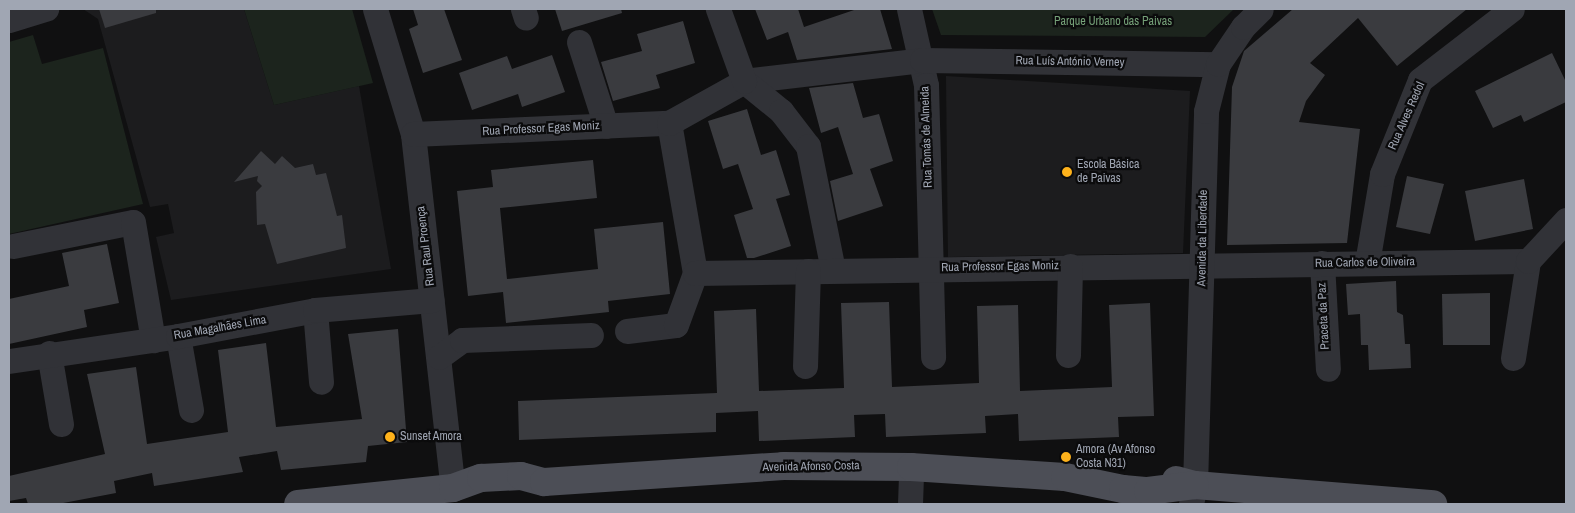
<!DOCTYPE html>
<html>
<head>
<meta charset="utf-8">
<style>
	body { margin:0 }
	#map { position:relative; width:1575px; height:513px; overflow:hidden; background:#101011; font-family:"Archivo Narrow",sans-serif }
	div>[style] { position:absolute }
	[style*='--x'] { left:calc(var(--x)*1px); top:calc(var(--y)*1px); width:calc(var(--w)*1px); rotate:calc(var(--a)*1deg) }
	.built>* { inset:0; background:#1c1c1e }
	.green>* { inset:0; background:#1c241d }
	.building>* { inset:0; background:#3a3b3f }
	.minor>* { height:25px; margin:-12.5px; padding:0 12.5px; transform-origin:12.5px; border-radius:12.5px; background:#313237 }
	.major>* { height:28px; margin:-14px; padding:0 14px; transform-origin:14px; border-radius:14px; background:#4c4e56 }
	.dots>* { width:14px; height:14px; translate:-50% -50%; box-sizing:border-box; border:2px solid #0b0b0c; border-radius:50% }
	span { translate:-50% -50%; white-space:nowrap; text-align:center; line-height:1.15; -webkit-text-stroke:4.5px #0b0b0c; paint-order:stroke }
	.park-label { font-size:12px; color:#75a078 }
	.street-label { font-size:12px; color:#a0a6b3 }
	.poi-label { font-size:12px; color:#a0a6b3 }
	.left { translate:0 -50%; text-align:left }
	.frame { position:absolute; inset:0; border:10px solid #a0a6b3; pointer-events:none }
</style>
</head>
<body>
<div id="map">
	<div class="built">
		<div style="clip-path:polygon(83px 9px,244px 9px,274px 105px,359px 86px,391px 269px,171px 300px,156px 237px,174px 233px,168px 204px,150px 207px,98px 19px)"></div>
		<div style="clip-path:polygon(946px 76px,1190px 91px,1183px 253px,948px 257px)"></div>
	</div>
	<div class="green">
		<div style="clip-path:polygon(244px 9px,352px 9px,373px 83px,274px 105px)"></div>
		<div style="clip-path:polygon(932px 9px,1234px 9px,1205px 37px,941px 35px)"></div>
		<div style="clip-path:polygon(33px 35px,42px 64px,103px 48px,143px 204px,9px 234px,9px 42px)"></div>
	</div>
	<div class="building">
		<div style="clip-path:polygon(99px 9px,156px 9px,156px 13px,105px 28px)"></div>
		<div style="clip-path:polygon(413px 9px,444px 9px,462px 60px,423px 73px,409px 29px,418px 25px)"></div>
		<div style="clip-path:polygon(555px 9px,621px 9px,622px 13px,562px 31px)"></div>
		<div style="clip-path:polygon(755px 9px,798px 9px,804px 27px,857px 9px,880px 9px,892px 49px,797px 60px,788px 32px,767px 40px)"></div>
		<div style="clip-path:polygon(1293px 9px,1467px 9px,1397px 66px,1358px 18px,1310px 63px,1325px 75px,1306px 101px,1299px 122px,1360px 129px,1347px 243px,1227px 245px,1232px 87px,1244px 51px)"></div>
		<div style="clip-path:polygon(683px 21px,695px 63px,656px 75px,660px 88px,613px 101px,601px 62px,642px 51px,637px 34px)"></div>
		<div style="clip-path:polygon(1552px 53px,1566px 82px,1566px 102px,1524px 122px,1521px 115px,1493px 128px,1475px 91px)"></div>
		<div style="clip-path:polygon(552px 55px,565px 92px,522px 107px,518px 94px,472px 110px,459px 73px,507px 56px,512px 69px)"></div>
		<div style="clip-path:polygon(853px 83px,863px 118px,879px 114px,893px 161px,870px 169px,883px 206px,838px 221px,830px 181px,853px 174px,838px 127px,821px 133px,809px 88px)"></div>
		<div style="clip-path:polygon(747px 109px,761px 155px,776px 150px,790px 195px,776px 199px,791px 246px,754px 258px,747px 258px,734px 215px,753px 209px,738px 164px,723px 169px,708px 121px)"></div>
		<div style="clip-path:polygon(261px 151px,275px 164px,282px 156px,295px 168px,313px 164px,316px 175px,326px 173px,337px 216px,342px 215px,346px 248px,277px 264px,265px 224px,257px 225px,256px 192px,262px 186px,257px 181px,258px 176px,234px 182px)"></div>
		<div style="clip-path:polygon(593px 160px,597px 198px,500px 208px,507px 279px,598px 269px,594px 229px,663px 222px,670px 294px,608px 301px,609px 312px,506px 323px,503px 292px,468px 296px,457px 191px,493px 187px,491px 170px)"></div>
		<div style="clip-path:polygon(1407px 176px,1444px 184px,1430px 234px,1396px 227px)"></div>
		<div style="clip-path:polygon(1524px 179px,1533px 229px,1475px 241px,1465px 191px)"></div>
		<div style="clip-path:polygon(107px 244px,119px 303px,84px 310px,87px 327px,9px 344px,9px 299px,69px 286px,62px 253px)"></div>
		<div style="clip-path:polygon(1396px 281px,1397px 312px,1403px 315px,1405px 344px,1410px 344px,1411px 368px,1369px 370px,1368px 345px,1361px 345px,1360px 314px,1348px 315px,1346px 284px)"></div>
		<div style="clip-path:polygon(1490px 293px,1490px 345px,1443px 345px,1442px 294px)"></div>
		<div style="clip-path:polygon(889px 302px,892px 387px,979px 383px,977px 306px,1018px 305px,1020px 391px,1112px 387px,1109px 305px,1150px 303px,1154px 416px,1118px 417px,1119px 437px,1019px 441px,1018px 414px,985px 416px,986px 433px,886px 437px,885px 414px,854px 415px,855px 437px,759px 441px,758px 411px,716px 413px,716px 432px,519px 440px,518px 401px,717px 393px,714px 311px,756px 309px,759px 391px,844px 388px,841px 303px)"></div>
		<div style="clip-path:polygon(398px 329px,407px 442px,368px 446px,366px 462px,281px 470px,277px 451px,239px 457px,243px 472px,154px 486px,152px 473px,114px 481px,116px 493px,58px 504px,28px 504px,26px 498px,9px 501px,9px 476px,105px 454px,87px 374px,136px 367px,147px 444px,228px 432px,218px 350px,266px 343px,276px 427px,362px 419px,348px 334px)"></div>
	</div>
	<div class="minor">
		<div style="--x:375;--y:9;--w:131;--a:73.1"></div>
		<div style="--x:413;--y:134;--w:356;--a:83.6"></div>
		<div style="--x:523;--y:9;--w:9;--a:72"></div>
		<div style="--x:909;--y:9;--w:78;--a:77.4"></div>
		<div style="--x:926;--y:85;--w:272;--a:88.5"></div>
		<div style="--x:9;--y:20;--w:39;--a:-17"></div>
		<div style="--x:579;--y:42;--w:88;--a:72.2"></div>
		<div style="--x:744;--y:81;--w:179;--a:-6.7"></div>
		<div style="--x:922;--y:60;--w:296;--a:0.8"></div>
		<div style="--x:744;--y:81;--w:48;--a:39"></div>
		<div style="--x:781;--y:111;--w:44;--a:52.4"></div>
		<div style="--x:808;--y:146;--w:126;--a:78.6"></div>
		<div style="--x:413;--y:134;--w:256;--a:-2.5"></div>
		<div style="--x:13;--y:246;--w:122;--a:-11.3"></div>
		<div style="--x:133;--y:222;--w:120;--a:80.4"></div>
		<div style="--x:1322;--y:263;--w:106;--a:86.8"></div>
		<div style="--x:1367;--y:263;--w:90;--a:-80.4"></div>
		<div style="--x:1382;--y:174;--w:101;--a:-68"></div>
		<div style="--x:1420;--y:80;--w:116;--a:-37.7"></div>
		<div style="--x:695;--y:273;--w:152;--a:-99.8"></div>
		<div style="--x:669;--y:123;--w:86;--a:-29.2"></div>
		<div style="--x:744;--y:81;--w:77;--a:-109.9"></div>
		<div style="--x:315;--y:310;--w:72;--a:85.2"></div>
		<div style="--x:627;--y:331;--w:49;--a:-7"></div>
		<div style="--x:676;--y:325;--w:55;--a:-69.9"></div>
		<div style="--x:695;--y:273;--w:833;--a:-0.83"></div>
		<div style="--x:178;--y:336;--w:75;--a:80"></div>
		<div style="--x:49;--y:353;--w:72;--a:80.4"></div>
		<div style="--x:1068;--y:355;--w:89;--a:-88.7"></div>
		<div style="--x:439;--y:357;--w:29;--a:-36"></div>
		<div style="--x:462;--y:340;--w:129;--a:-2.2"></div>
		<div style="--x:1513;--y:358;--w:98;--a:-81.2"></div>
		<div style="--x:1528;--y:261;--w:56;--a:-47.2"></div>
		<div style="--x:9;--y:361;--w:171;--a:-8.4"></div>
		<div style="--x:178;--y:336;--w:139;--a:-10.7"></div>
		<div style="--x:315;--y:310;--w:117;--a:-4.9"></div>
		<div style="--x:805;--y:366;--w:95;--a:-88.2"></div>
		<div style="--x:910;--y:504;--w:37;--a:-88"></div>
		<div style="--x:1191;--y:504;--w:19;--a:-78"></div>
		<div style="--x:1195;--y:485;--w:374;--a:-88.3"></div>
		<div style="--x:1206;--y:111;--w:49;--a:-75.7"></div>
		<div style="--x:1218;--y:64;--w:45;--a:-56"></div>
		<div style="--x:1243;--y:27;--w:25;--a:-45"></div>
	</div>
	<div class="major">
		<div style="--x:1176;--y:480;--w:20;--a:15"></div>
		<div style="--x:1195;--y:485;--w:239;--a:4.6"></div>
		<div style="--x:298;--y:504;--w:156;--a:-5.9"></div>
		<div style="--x:453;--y:488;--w:30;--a:-20"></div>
		<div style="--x:481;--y:478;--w:40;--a:-2.9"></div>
		<div style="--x:521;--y:476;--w:24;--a:15"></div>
		<div style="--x:544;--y:482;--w:240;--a:-3.8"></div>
		<div style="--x:783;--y:466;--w:128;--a:0.4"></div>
		<div style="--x:911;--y:467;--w:154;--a:3.7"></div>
		<div style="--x:1065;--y:477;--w:59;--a:11.7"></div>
		<div style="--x:1123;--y:489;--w:25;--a:5"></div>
		<div style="--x:1148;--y:491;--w:47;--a:-7.3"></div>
	</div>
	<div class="dots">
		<div style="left:1067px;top:172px;background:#feb21b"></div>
		<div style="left:390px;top:437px;background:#feb21b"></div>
		<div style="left:1066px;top:457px;background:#feb21b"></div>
	</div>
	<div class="park-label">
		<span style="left:1113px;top:22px">Parque Urbano das Paivas</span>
	</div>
	<div class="street-label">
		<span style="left:1070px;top:62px;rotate:1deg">Rua Luís António Verney</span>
		<span style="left:1407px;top:116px;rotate:-66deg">Rua Alves Redol</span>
		<span style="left:541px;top:129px;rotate:-3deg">Rua Professor Egas Moniz</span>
		<span style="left:927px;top:137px;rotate:-92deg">Rua Tomás de Almeida</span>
		<span style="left:1203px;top:238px;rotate:-89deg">Avenida da Liberdade</span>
		<span style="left:426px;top:246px;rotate:-97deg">Rua Raul Proença</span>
		<span style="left:1365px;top:263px;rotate:-1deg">Rua Carlos de Oliveira</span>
		<span style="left:1000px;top:267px;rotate:-1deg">Rua Professor Egas Moniz</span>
		<span style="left:1324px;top:316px;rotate:-93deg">Praceta da Paz</span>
		<span style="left:220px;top:328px;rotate:-10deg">Rua Magalhães Lima</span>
		<span style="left:811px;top:467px;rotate:-1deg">Avenida Afonso Costa</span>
	</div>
	<div class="poi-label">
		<span class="left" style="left:1077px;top:172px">Escola Básica<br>de Paivas</span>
		<span class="left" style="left:400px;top:437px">Sunset Amora</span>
		<span class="left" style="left:1076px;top:457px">Amora (Av Afonso<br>Costa N31)</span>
	</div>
	<div class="frame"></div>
</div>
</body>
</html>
